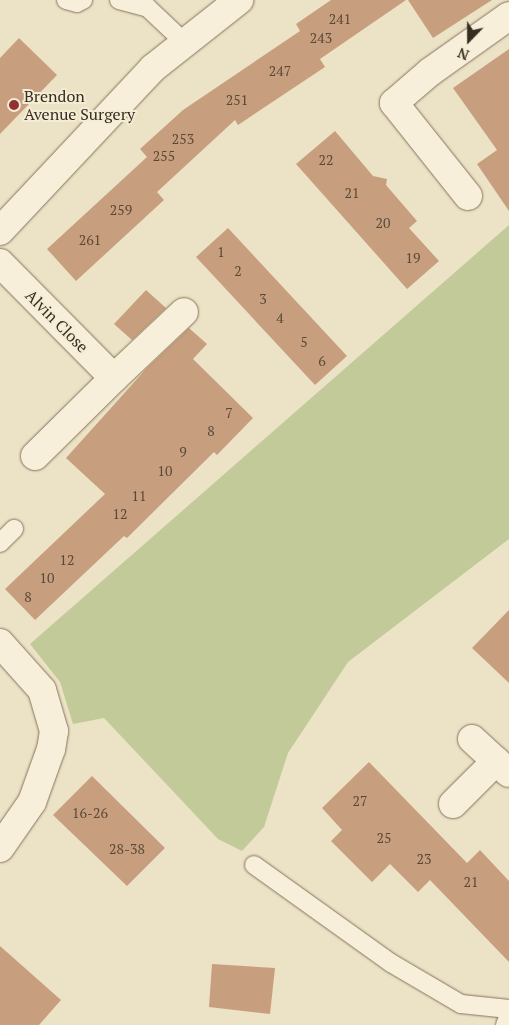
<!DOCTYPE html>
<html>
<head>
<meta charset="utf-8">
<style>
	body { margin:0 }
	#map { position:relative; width:509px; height:1025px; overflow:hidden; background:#ece2c6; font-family:"PT Serif",serif }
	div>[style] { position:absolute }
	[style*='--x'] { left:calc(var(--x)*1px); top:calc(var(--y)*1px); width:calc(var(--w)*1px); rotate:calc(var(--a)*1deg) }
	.green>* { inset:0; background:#c3ca9a }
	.building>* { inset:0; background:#c89f7e }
	.roads { filter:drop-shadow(0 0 1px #86745c) drop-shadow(0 0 1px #86745c) }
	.service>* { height:18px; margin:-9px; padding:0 9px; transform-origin:9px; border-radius:9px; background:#f7efd9 }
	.minor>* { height:28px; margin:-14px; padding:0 14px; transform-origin:14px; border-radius:14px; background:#f7efd9 }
	.tertiary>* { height:28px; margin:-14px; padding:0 14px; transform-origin:14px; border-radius:14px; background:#f7efd9 }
	.dots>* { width:14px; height:14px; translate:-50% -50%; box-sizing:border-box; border:2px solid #f4ecd5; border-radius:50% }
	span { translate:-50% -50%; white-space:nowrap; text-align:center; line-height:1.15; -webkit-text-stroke:4px #f4ecd5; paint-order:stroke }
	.number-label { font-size:14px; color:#5b4938 }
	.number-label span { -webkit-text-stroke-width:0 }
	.poi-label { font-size:16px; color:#372c20 }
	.left { translate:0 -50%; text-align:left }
	.street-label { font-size:16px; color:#372c20 }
	.north { position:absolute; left:444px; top:15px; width:50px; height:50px; -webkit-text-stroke:4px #f4ecd5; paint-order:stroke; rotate:202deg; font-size:14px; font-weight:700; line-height:20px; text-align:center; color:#372c20 }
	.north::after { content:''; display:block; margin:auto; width:18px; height:22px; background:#372c20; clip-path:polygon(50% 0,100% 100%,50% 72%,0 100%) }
</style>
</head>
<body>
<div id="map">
	<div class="green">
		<div style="clip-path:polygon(509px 225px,509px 539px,348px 662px,288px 753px,264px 827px,242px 851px,218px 839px,104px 718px,73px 724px,60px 682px,30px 644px)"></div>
	</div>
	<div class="building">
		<div style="clip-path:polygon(331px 0,406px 0,320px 59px,325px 67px,238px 125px,235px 120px,157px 192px,164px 200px,76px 281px,47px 249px,147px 157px,140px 149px,183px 110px,300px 31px,296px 24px)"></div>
		<div style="clip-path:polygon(408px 0,492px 0,433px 38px)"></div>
		<div style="clip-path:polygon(19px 38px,57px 75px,0 134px,0 58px)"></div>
		<div style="clip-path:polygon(509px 49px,509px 211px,477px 164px,497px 150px,453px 88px)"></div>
		<div style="clip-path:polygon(335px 131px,373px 176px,387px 179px,386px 185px,417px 221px,409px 228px,439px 261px,407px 289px,296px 164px)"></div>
		<div style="clip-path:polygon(228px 228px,347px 356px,315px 385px,196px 257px)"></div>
		<div style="clip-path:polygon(146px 290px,166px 308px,132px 340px,114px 324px)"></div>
		<div style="clip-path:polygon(189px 328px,207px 344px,193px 359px,253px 418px,217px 455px,214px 452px,127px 538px,124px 536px,35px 620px,5px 589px,105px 494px,66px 458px,146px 369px)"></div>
		<div style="clip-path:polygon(509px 610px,509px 683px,472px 648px)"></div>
		<div style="clip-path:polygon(369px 762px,467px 863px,480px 850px,509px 881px,509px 962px,430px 880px,418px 892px,390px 864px,372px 882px,331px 841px,342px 830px,322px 808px)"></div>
		<div style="clip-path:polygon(92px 776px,165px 848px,127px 886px,53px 815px)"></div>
		<div style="clip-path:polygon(0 946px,61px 1000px,39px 1025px,0 1025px)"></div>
		<div style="clip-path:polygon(212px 964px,275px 968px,270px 1014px,209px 1007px)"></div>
	</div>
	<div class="roads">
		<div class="service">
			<div style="--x:66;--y:0;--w:11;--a:15"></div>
			<div style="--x:77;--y:3;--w:7;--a:-27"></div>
			<div style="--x:119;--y:0;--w:30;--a:15"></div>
			<div style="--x:148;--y:8;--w:51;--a:43.4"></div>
			<div style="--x:0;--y:543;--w:20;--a:-45"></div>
			<div style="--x:254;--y:865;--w:168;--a:35.6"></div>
			<div style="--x:391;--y:963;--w:81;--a:30.4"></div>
			<div style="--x:461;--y:1004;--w:48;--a:5.9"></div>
			<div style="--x:505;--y:1025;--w:11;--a:-68"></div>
		</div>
		<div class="minor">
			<div style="--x:468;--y:196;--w:119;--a:-128.5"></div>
			<div style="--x:394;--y:103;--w:48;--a:-40.7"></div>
			<div style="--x:430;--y:72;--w:97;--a:-35.3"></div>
			<div style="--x:0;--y:263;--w:162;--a:45.3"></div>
			<div style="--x:114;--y:378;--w:96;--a:-43.3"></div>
			<div style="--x:35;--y:456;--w:111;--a:-44.6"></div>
			<div style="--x:0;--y:643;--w:63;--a:48.2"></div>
			<div style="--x:42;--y:690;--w:43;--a:73.7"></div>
			<div style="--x:54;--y:731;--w:18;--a:99"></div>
			<div style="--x:51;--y:749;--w:56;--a:109.7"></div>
			<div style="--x:32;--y:802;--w:56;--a:124.8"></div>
			<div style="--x:472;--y:739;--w:50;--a:42.6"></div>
			<div style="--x:453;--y:804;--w:61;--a:-45"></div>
		</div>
		<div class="tertiary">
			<div style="--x:0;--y:231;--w:224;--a:-46.8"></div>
			<div style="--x:153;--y:68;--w:110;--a:-38.3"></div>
		</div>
	</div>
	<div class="dots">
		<div style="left:14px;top:105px;background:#923230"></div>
	</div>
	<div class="number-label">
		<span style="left:340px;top:19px">241</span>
		<span style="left:321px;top:38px">243</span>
		<span style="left:280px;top:71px">247</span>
		<span style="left:237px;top:100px">251</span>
		<span style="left:183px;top:139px">253</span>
		<span style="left:164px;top:156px">255</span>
		<span style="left:326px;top:160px">22</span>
		<span style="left:352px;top:193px">21</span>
		<span style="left:121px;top:210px">259</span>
		<span style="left:383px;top:223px">20</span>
		<span style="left:90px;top:240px">261</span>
		<span style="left:221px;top:252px">1</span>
		<span style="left:413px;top:258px">19</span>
		<span style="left:238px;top:271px">2</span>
		<span style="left:263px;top:299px">3</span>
		<span style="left:280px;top:318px">4</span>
		<span style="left:304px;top:342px">5</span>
		<span style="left:322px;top:361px">6</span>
		<span style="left:229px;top:413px">7</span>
		<span style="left:211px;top:431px">8</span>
		<span style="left:183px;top:452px">9</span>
		<span style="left:165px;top:471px">10</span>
		<span style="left:139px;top:496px">11</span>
		<span style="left:120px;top:514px">12</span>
		<span style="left:67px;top:560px">12</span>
		<span style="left:47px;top:578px">10</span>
		<span style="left:28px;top:597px">8</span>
		<span style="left:360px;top:801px">27</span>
		<span style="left:90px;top:813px">16-26</span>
		<span style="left:384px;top:838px">25</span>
		<span style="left:127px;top:849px">28-38</span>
		<span style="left:424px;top:859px">23</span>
		<span style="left:471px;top:882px">21</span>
	</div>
	<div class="poi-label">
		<span class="left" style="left:24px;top:105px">Brendon<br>Avenue Surgery</span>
	</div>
	<div class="street-label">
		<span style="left:57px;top:321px;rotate:45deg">Alvin Close</span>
	</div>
	<div class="north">N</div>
</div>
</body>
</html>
